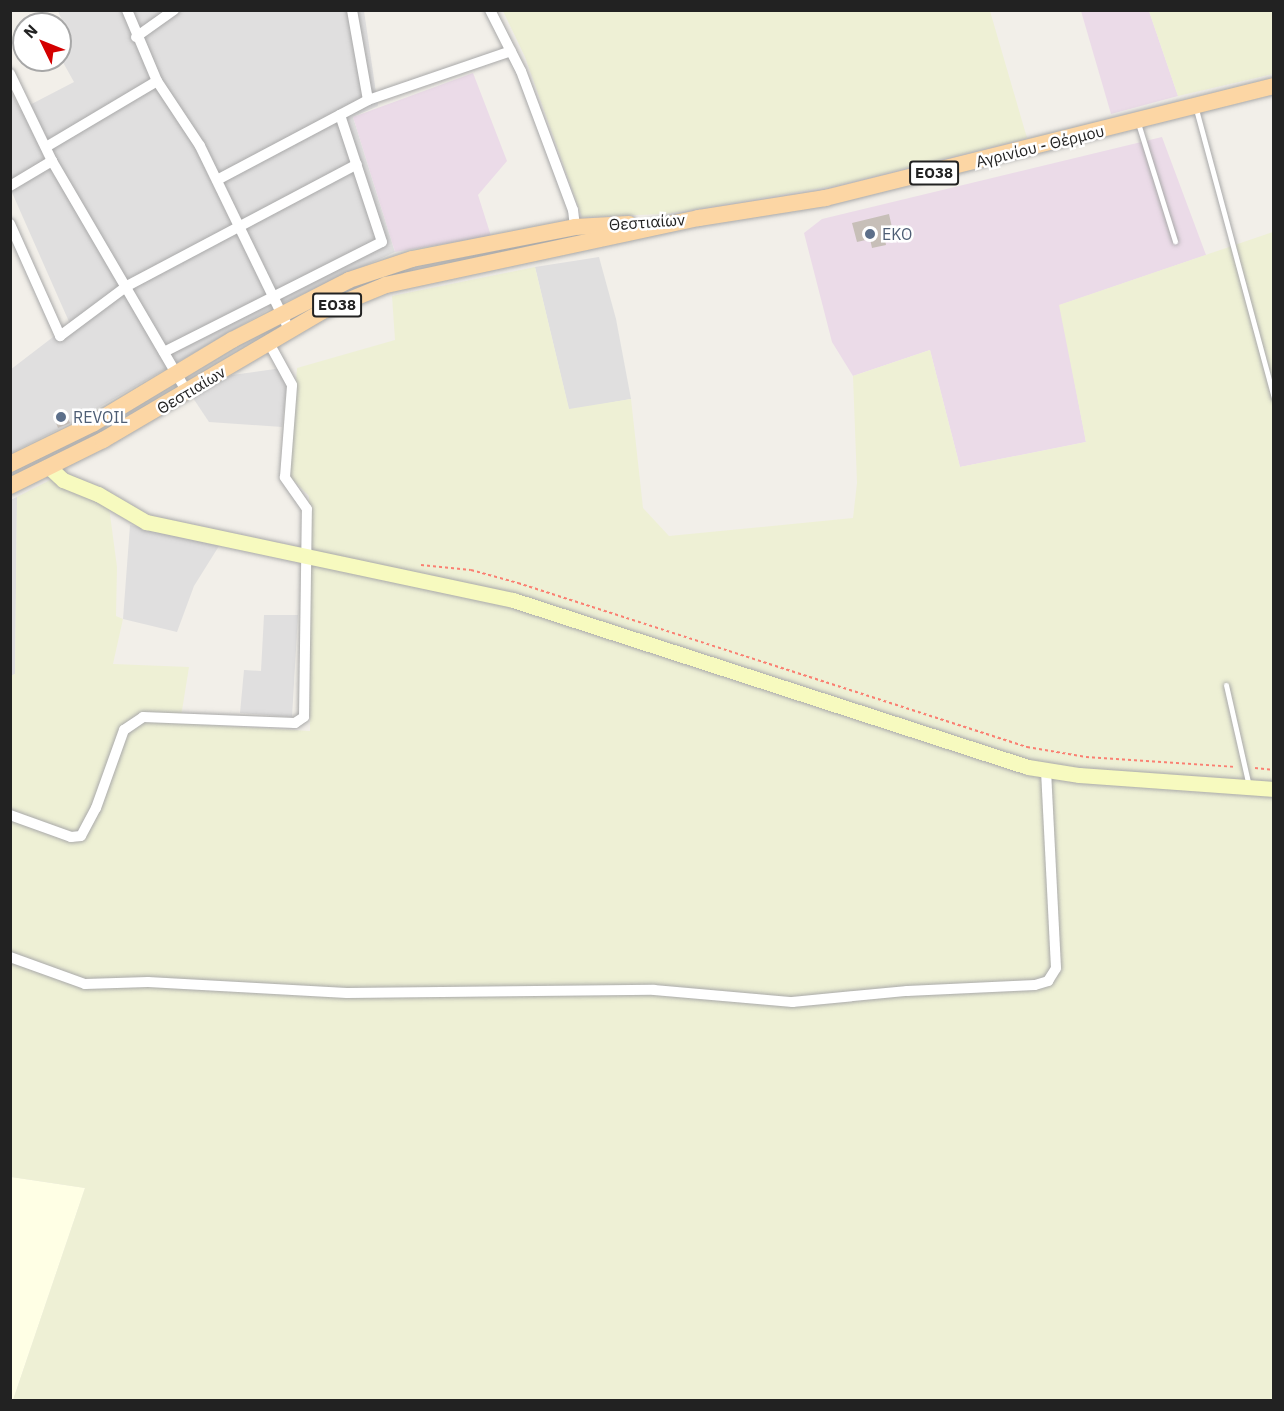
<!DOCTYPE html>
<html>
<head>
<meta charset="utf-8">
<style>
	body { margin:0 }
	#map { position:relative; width:1284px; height:1411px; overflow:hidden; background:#f2efe9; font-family:"IBM Plex Sans",sans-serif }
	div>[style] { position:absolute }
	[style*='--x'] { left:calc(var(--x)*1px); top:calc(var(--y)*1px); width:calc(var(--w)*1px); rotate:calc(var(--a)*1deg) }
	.residential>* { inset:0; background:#e0dfdf }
	.industrial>* { inset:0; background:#ebdbe8 }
	.education>* { inset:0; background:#ffffe5 }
	.farmland>* { inset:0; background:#eef0d5 }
	.building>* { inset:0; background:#c7bfb8 }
	.path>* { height:2px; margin-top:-1px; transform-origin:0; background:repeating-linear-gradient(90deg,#fa8072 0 3px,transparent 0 6px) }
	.roads { filter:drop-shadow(0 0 2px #a9a9a9) drop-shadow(0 0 2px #a9a9a9) }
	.lane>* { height:5px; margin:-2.5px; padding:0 2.5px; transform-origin:2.5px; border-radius:2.5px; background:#fff }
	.street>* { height:10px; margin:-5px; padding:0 5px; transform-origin:5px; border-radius:5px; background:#fff }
	.secondary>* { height:15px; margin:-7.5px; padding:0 7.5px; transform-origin:7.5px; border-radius:7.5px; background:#f7fabf }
	.primary>* { height:16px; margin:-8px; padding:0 8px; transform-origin:8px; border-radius:8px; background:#fcd6a4 }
	.dots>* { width:16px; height:16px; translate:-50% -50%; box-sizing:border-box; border:3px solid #fff; border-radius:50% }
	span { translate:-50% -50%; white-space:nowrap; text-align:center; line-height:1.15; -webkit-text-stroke:5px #fff; paint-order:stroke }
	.shield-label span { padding:2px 4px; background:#fff; border:2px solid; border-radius:4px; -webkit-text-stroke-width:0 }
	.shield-label { font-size:15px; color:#222; font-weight:700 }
	.street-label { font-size:16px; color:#222 }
	.service-label { font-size:16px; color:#4e5e75 }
	.left { translate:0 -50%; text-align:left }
	.frame { position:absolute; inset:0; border:12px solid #222; pointer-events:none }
	.north { position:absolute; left:12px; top:12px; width:60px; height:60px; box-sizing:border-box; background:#fff; border:2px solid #a7a7a7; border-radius:50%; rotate:313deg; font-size:16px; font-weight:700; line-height:24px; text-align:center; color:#222 }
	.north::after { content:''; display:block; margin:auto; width:21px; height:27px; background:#d40000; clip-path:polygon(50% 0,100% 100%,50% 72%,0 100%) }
</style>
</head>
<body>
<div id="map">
	<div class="residential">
		<div style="clip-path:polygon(58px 11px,364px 11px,378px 106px,353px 117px,395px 252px,270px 309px,77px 420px,11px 453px,10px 370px,70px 324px,10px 188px,11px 91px,20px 110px,74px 82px,60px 57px,60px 34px,66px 30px)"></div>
		<div style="clip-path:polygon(599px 257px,616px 319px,631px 399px,569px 410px,535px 267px)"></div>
		<div style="clip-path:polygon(282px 368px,287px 383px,282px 427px,209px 422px,193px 398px,232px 375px)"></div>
		<div style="clip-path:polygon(17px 497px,15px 674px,11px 676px,10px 500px)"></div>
		<div style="clip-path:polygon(130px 525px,219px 546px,194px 586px,177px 632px,123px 619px)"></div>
		<div style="clip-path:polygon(264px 615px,298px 615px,292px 717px,240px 713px,244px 670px,261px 671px)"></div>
	</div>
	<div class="industrial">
		<div style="clip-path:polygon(1081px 11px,1149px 11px,1178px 96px,1111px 114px)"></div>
		<div style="clip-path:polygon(473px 73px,507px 161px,478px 195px,491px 236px,395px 252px,353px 117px)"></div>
		<div style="clip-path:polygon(1162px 137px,1206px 255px,1060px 305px,1086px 442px,960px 467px,930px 350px,853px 376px,832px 342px,804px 233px,822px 219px)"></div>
	</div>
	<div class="education">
		<div style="clip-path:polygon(11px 1177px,85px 1188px,13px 1400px,11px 1400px)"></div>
	</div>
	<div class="farmland">
		<div style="clip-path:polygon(503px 11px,990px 11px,1027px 138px,833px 186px,665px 214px,582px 217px,525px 57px)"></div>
		<div style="clip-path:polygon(1149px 11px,1273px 11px,1273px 74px,1178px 96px)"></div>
		<div style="clip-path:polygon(1273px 232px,1273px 1400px,13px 1400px,85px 1188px,11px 1177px,10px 676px,15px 674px,17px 497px,52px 479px,109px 507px,117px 567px,116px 616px,123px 619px,113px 664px,189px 667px,180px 723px,310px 731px,309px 496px,289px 476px,297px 368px,395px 340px,392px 296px,535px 267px,569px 409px,631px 399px,643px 508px,669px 536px,853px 518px,857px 483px,853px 376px,930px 350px,960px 467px,1086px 442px,1059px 305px)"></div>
	</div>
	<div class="building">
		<div style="clip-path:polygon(889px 214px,893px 232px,884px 234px,886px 245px,872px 248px,870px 239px,857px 242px,852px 223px)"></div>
		<div style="clip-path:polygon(64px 410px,70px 423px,58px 428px,53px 415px)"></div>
	</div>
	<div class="path">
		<div style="--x:421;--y:565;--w:50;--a:5.7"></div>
		<div style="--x:471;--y:570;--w:49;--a:15.5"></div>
		<div style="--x:518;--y:583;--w:535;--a:17.86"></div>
		<div style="--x:1027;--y:747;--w:60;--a:9.6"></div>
		<div style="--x:1086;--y:757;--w:149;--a:3.8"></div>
		<div style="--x:1255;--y:768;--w:19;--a:6"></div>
	</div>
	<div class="roads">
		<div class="lane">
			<div style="--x:1196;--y:109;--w:299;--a:74.9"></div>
			<div style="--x:1138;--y:123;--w:124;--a:72.6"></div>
			<div style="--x:1226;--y:685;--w:104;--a:77.2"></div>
		</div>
		<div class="street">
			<div style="--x:127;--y:10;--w:77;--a:67.1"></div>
			<div style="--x:157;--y:81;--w:78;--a:56.5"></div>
			<div style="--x:200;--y:146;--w:206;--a:64.1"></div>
			<div style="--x:490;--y:10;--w:68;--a:63.1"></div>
			<div style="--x:521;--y:71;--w:148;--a:69.5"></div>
			<div style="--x:573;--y:210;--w:17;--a:83"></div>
			<div style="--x:136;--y:37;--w:47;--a:-35.4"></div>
			<div style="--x:10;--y:74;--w:97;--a:64.2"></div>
			<div style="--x:52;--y:161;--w:268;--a:59.7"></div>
			<div style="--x:368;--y:100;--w:151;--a:-18.9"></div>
			<div style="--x:46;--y:147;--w:129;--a:-30.7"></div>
			<div style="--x:217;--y:180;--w:171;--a:-27.9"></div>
			<div style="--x:368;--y:100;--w:91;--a:-100.1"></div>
			<div style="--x:10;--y:186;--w:49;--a:-30.8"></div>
			<div style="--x:10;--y:224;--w:123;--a:65.9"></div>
			<div style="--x:60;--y:336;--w:84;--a:-36.7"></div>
			<div style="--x:127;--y:286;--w:260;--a:-27.9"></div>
			<div style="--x:164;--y:352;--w:244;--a:-26.8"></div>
			<div style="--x:382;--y:242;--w:134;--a:-108.3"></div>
			<div style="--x:10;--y:815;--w:65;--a:19.8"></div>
			<div style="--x:71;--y:837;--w:10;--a:-6"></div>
			<div style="--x:81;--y:836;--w:32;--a:-62"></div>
			<div style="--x:96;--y:808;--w:83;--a:-70.3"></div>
			<div style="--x:124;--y:730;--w:23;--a:-34"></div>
			<div style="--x:143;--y:717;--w:152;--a:2.3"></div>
			<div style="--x:295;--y:723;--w:11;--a:-34"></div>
			<div style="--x:304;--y:717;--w:208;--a:-89.2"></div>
			<div style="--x:307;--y:509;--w:39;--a:-125"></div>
			<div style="--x:285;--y:477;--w:92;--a:-85.6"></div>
			<div style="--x:292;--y:385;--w:48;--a:-118.7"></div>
			<div style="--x:10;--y:957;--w:80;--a:19.8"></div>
			<div style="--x:85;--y:984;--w:63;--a:-1.8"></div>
			<div style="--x:148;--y:982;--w:199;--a:3.2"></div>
			<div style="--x:347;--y:993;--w:307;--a:-0.6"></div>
			<div style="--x:654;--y:990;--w:139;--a:5"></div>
			<div style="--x:792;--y:1002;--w:116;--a:-5.5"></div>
			<div style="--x:907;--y:991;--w:128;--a:-2.7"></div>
			<div style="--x:1035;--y:985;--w:14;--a:-17"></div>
			<div style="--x:1048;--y:981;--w:15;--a:-58"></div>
			<div style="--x:1056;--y:968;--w:197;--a:-92.9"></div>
		</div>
		<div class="secondary">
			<div style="--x:49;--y:467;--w:19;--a:43"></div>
			<div style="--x:63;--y:480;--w:38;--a:22"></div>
			<div style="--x:98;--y:494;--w:56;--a:30.3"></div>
			<div style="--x:146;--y:522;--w:375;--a:12"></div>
			<div style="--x:513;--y:600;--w:541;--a:17.97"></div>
			<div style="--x:1028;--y:767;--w:52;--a:8.9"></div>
			<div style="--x:1079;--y:775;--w:196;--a:4.1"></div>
		</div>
		<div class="primary">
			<div style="--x:10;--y:464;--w:93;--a:-26"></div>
			<div style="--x:94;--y:423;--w:161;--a:-31"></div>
			<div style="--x:232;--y:340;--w:131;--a:-27.1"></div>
			<div style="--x:349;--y:280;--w:66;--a:-18.4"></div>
			<div style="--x:412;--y:259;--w:166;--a:-11.1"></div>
			<div style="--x:575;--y:227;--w:54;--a:-3.2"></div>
			<div style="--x:10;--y:486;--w:104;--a:-26.3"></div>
			<div style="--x:103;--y:440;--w:257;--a:-30.4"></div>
			<div style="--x:325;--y:310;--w:66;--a:-22.3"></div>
			<div style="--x:386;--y:285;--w:320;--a:-12.1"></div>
			<div style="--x:699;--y:218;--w:128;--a:-9"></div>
			<div style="--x:825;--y:198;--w:463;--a:-14"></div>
		</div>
	</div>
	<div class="dots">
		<div style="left:870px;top:234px;background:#5c6f8a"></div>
		<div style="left:61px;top:417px;background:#5c6f8a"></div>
	</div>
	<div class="shield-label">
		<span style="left:934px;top:173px">ΕΟ38</span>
		<span style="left:337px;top:305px">ΕΟ38</span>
	</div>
	<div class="street-label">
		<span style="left:1040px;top:146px;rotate:-14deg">Αγρινίου - Θέρμου</span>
		<span style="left:647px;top:222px;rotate:-4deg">Θεστιαίων</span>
		<span style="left:191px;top:390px;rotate:-31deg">Θεστιαίων</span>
	</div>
	<div class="service-label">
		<span class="left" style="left:882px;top:234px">EKO</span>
		<span class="left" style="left:73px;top:417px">REVOIL</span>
	</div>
	<div class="frame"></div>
	<div class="north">N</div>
</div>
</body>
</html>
